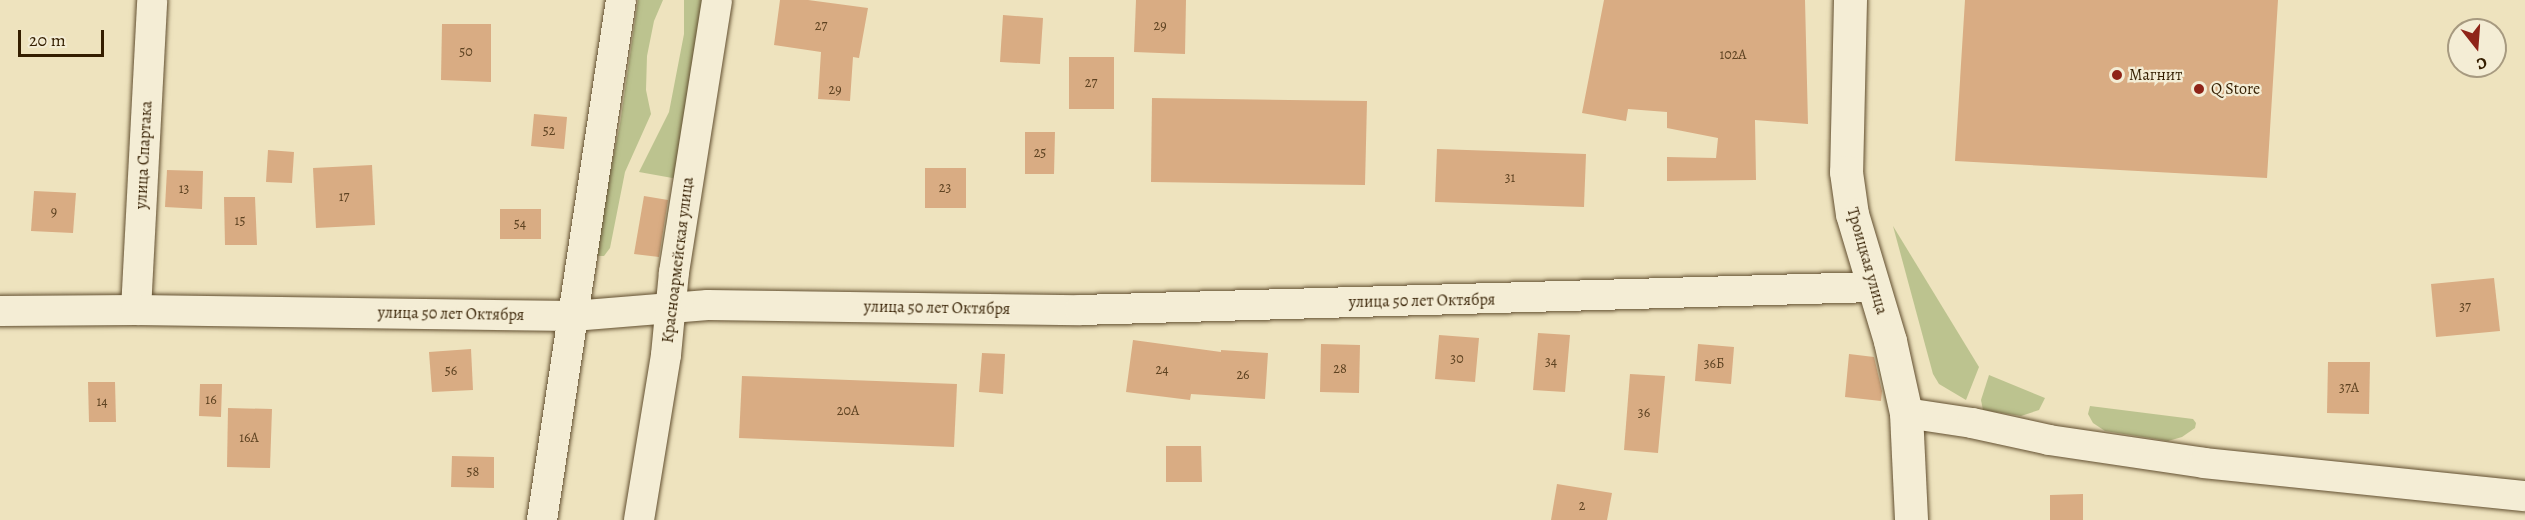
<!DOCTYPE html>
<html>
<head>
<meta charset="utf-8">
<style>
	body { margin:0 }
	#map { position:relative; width:2525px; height:520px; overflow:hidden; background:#eee3be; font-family:Alegreya,serif }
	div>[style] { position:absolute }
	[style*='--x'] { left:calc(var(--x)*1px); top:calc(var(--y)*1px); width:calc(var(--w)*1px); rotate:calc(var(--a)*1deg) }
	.green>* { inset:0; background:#bcc38f }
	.building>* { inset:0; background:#d9ac83 }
	.roads { filter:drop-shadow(0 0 2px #624f30) drop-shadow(0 0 2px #624f30) }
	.minor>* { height:30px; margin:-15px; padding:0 15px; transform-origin:15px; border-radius:15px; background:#f4edd5 }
	.secondary>* { height:33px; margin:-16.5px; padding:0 16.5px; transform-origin:16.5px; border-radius:16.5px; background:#f4edd5 }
	.dots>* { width:16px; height:16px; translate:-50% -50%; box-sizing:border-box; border:3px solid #f4edd5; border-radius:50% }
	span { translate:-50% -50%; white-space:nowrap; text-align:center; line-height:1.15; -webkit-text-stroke:4.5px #f4edd5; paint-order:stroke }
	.number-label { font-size:14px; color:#5d4221 }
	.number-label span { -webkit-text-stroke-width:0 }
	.poi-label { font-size:16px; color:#341e00 }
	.left { translate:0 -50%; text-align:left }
	.street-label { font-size:16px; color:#341e00 }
	.north { position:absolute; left:2447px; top:18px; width:60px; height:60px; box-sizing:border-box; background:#f4edd5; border:2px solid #a79a80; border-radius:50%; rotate:163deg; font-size:16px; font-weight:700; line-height:24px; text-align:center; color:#341e00 }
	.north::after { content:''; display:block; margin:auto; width:21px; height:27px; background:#8f2418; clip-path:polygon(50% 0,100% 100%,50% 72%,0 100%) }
	.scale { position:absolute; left:18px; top:30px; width:86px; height:27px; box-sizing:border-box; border:3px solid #341e00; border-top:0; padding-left:8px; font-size:18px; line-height:21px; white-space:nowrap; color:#341e00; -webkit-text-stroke:4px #f4edd5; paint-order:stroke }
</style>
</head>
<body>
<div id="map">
	<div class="green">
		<div style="clip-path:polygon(638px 0,663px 0,654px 21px,647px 56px,646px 90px,651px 114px,625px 172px,610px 248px,604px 256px,598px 256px,595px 246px,620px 124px)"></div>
		<div style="clip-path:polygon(684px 0,706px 0,678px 179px,639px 172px,669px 112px,684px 34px)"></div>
		<div style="clip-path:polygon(1893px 226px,1979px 367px,1966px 400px,1939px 384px,1933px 374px)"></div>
		<div style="clip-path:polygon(1989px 375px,2045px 398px,2039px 410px,2021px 416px,1983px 410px,1981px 400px)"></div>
		<div style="clip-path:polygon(2090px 406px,2193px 419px,2196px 423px,2195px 428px,2182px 437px,2168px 441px,2105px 431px,2093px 423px,2088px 414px)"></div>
	</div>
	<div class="building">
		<div style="clip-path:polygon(780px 0,808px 0,868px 8px,859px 58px,853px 57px,850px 101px,818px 99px,821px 52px,774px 45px)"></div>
		<div style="clip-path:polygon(1136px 0,1186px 0,1185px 54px,1134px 52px)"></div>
		<div style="clip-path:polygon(1604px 0,1805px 0,1808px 124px,1755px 120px,1756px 180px,1667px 181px,1667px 157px,1716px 158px,1718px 138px,1667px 128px,1667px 112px,1628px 109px,1626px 121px,1582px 113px)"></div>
		<div style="clip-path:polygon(1965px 0,2278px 0,2267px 178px,1955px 161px)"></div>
		<div style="clip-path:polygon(1003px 15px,1043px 18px,1040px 64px,1000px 62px)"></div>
		<div style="clip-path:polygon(442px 24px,491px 24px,491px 82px,441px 80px)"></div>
		<div style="clip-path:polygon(1069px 57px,1114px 57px,1114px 109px,1069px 109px)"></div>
		<div style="clip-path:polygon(1152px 98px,1367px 101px,1365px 185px,1151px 182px)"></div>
		<div style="clip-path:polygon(534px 114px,567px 117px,564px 149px,531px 146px)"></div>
		<div style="clip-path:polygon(1025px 132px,1055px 132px,1054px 174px,1025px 174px)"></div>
		<div style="clip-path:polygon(1437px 149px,1586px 154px,1584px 207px,1435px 202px)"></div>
		<div style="clip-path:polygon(268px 150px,294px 152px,292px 183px,266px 182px)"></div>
		<div style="clip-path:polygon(372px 165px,375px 225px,316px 228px,313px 168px)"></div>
		<div style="clip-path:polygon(925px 168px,966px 168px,966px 208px,925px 208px)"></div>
		<div style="clip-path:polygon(167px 170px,203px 171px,202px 209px,165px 207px)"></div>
		<div style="clip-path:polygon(34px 191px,76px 193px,73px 233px,31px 231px)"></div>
		<div style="clip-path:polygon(644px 196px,668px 200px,659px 257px,634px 254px)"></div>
		<div style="clip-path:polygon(224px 197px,255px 197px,257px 245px,225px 245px)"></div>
		<div style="clip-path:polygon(500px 209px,541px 209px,541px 239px,500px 239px)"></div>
		<div style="clip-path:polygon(2494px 278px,2500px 331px,2436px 337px,2431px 284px)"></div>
		<div style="clip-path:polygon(1538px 333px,1570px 335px,1565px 392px,1533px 390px)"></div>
		<div style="clip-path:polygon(1439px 335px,1479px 338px,1475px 382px,1435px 379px)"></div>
		<div style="clip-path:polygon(1133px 340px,1221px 352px,1221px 350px,1268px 353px,1265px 399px,1191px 394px,1190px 400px,1126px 392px)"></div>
		<div style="clip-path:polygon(1321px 344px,1360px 345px,1359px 393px,1320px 392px)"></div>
		<div style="clip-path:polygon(1698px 344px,1734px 347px,1731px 384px,1695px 381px)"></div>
		<div style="clip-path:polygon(471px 349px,473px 390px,432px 392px,429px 352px)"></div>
		<div style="clip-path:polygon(982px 353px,1005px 354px,1003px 394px,979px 392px)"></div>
		<div style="clip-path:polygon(1849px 354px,1874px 357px,1882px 391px,1881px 401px,1845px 397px)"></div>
		<div style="clip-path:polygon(2328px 362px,2370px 362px,2369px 414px,2327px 413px)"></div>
		<div style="clip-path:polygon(1630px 374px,1665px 376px,1658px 453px,1624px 450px)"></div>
		<div style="clip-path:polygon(742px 376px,957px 384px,954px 447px,739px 438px)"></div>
		<div style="clip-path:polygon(88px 382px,115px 382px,116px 422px,89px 422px)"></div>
		<div style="clip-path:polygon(200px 384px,222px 384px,221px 417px,199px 416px)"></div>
		<div style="clip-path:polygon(228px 408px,272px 409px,270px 468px,227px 467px)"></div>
		<div style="clip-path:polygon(1166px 446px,1201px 446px,1202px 482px,1166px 482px)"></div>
		<div style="clip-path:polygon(452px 456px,494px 457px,494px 488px,451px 487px)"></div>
		<div style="clip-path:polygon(1557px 484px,1612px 493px,1607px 520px,1551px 520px)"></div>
		<div style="clip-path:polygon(2083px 494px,2083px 520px,2050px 520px,2050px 495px)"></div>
	</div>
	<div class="roads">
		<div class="minor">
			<div style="--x:136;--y:310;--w:310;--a:-87"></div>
			<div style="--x:0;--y:311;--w:136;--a:-0.4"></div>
			<div style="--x:136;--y:310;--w:437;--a:0.8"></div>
			<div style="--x:573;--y:316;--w:135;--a:-4.7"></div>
			<div style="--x:708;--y:305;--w:372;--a:0.8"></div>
			<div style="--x:1080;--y:310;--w:794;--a:-1.66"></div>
			<div style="--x:1906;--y:413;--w:67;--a:8.6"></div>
			<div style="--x:1972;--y:423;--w:79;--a:12.4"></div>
			<div style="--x:2049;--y:440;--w:157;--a:8.4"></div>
			<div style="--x:2204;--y:463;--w:323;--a:5.9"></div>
			<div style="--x:542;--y:520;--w:526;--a:-81.36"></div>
			<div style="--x:639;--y:520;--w:167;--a:-80.7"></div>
			<div style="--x:666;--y:355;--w:83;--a:-84.5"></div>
			<div style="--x:674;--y:272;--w:275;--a:-81"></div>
		</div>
		<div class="secondary">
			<div style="--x:1850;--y:0;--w:172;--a:91.3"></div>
			<div style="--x:1846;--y:172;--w:42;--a:81.9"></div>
			<div style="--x:1852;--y:214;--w:133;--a:73.3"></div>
			<div style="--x:1890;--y:341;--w:74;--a:77.5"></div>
			<div style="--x:1906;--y:413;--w:107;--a:87.3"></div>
		</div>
	</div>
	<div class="dots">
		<div style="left:2117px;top:75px;background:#8f2418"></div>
		<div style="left:2199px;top:89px;background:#8f2418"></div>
	</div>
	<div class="number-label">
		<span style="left:821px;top:26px">27</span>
		<span style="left:1160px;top:26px">29</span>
		<span style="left:466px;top:52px">50</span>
		<span style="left:1733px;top:55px">102А</span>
		<span style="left:1091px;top:83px">27</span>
		<span style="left:835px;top:90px">29</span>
		<span style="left:549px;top:131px">52</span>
		<span style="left:1040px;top:153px">25</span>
		<span style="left:1510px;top:178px">31</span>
		<span style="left:945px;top:188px">23</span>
		<span style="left:184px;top:189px">13</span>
		<span style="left:344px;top:197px">17</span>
		<span style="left:54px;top:212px">9</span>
		<span style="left:240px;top:221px">15</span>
		<span style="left:520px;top:224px">54</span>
		<span style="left:2465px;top:307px">37</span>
		<span style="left:1457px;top:359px">30</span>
		<span style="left:1551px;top:362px">34</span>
		<span style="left:1714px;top:364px">36Б</span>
		<span style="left:1340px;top:369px">28</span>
		<span style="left:1162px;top:370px">24</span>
		<span style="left:451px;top:371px">56</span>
		<span style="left:1243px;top:375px">26</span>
		<span style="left:2349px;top:388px">37А</span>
		<span style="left:211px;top:400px">16</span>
		<span style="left:102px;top:402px">14</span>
		<span style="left:848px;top:411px">20А</span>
		<span style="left:1644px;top:413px">36</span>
		<span style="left:249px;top:438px">16А</span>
		<span style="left:473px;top:472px">58</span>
		<span style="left:1582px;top:506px">2</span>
	</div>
	<div class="poi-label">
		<span class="left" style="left:2129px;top:75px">Магнит</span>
		<span class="left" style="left:2211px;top:89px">Q Store</span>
	</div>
	<div class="street-label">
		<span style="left:144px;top:155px;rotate:-87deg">улица Спартака</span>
		<span style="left:678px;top:260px;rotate:-83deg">Красноармейская улица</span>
		<span style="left:1867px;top:261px;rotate:74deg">Троицкая улица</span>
		<span style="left:1422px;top:301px;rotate:-1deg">улица 50 лет Октября</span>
		<span style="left:937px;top:308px;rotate:1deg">улица 50 лет Октября</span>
		<span style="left:451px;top:314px;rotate:1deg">улица 50 лет Октября</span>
	</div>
	<div class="north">С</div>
	<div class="scale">20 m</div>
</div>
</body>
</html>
